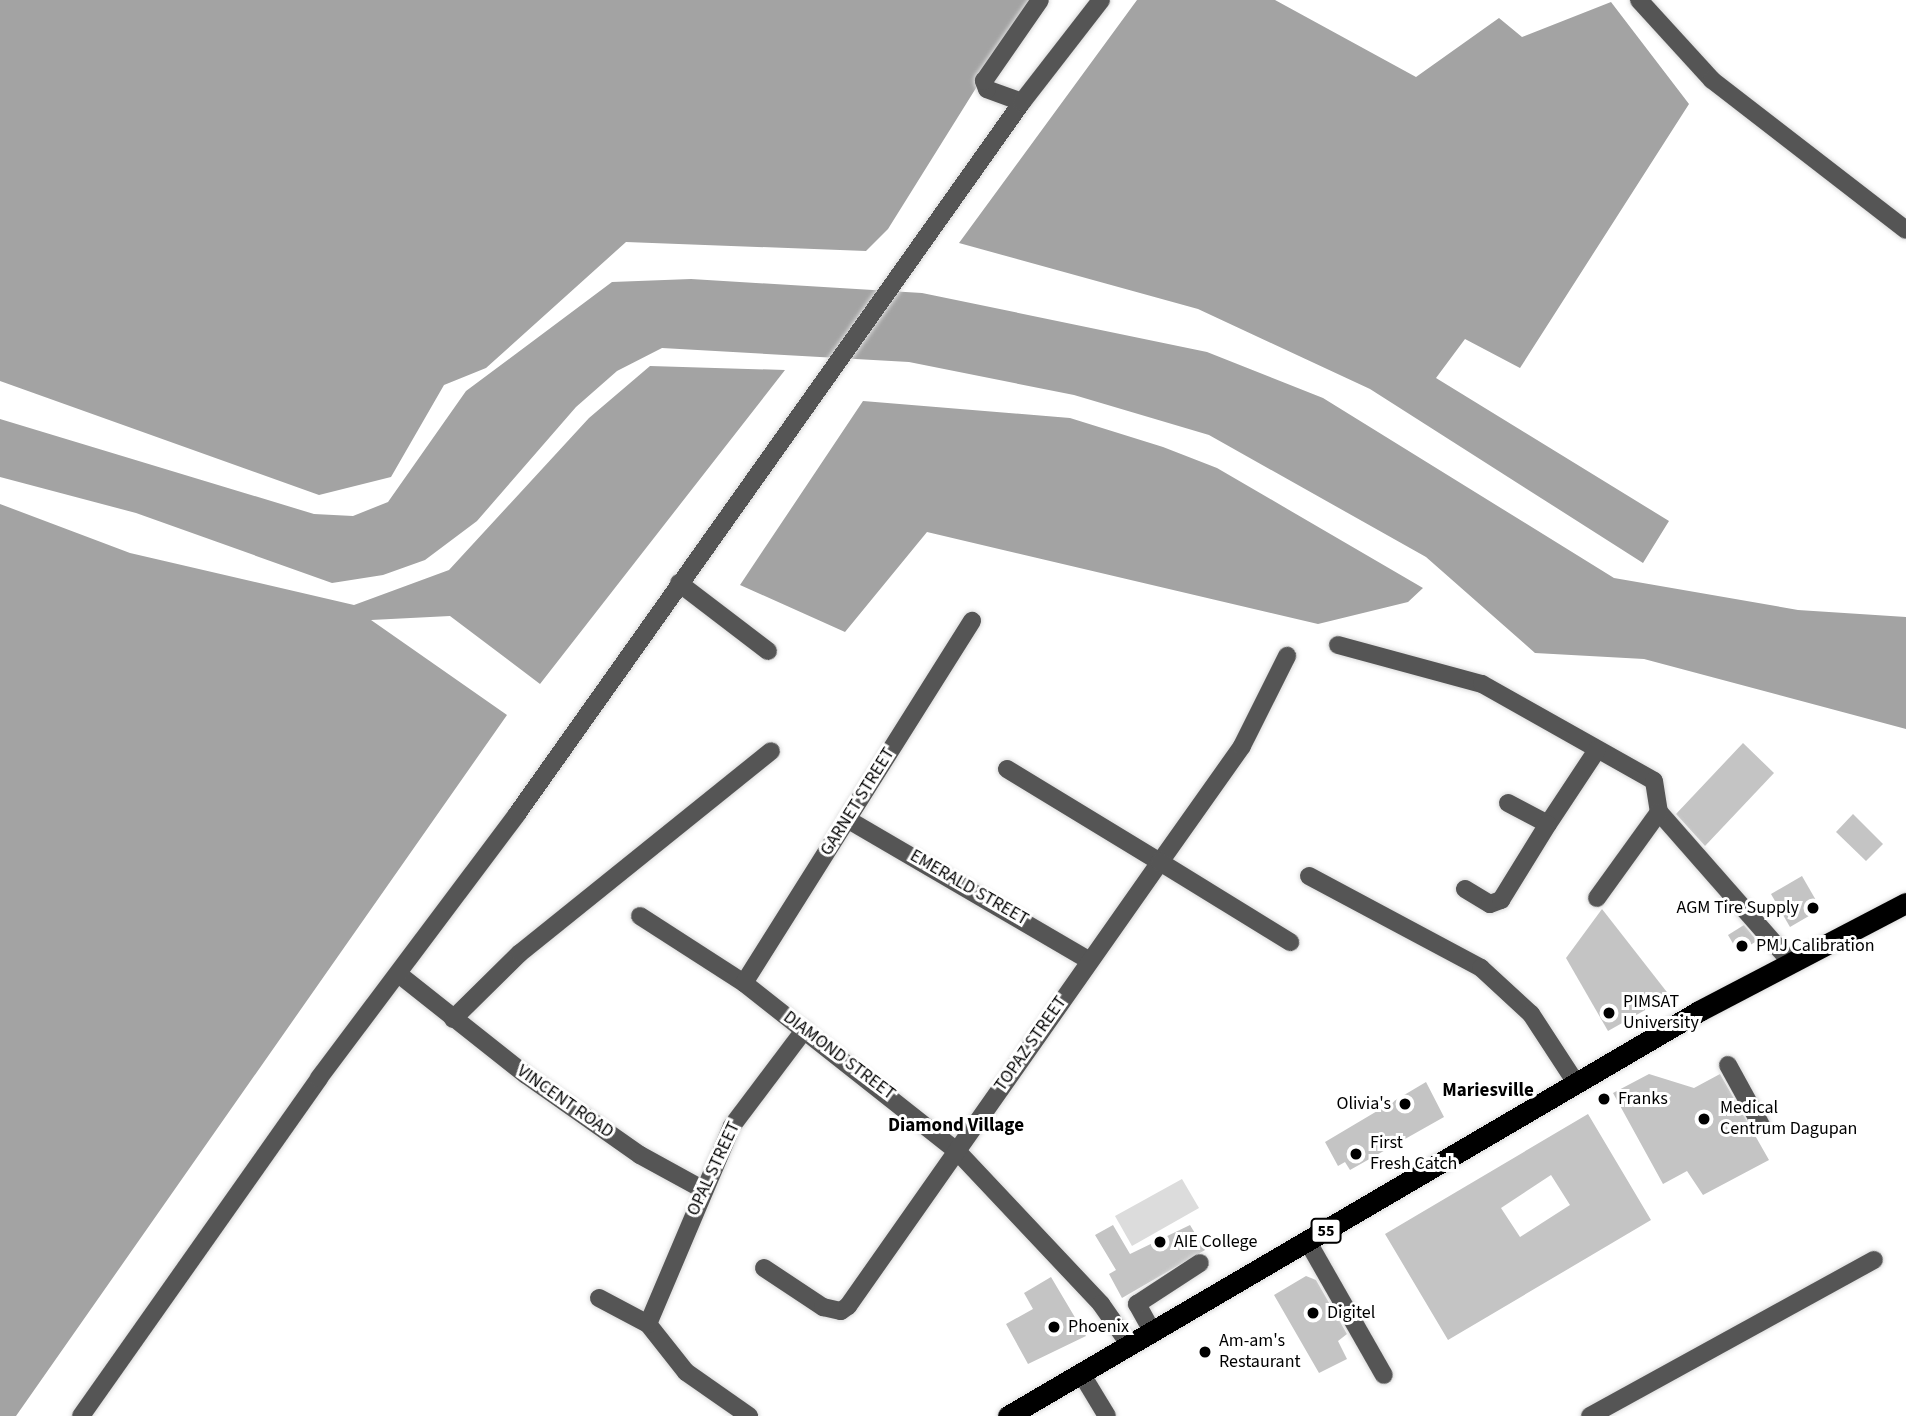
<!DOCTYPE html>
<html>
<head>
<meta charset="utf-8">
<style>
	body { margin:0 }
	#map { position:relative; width:1906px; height:1416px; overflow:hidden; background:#fff; font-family:"Source Sans 3",sans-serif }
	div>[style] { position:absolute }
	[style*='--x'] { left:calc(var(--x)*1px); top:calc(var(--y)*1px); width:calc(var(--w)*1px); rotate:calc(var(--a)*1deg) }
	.green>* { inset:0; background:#dcdcdc }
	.water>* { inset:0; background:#a3a3a3 }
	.building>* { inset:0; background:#c4c4c4 }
	.roads { filter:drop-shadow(0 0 2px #dbdbdb) drop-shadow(0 0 2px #dbdbdb) }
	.minor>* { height:18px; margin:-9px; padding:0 9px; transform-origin:9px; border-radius:9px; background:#555 }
	.highway>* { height:21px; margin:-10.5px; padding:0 10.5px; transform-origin:10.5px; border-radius:10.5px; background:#000 }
	.dots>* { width:19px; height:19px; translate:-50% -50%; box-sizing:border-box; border:4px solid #fff; border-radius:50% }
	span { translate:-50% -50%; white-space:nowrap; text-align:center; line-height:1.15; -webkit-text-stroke:6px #fff; paint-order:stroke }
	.shield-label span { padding:2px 5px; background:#fff; border:2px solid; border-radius:5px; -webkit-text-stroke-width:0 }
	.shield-label { font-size:16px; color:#000; font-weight:700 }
	.street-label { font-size:18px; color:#000 }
	.poi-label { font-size:18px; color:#000 }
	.right { translate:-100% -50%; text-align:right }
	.left { translate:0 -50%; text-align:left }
	.neighbourhood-label { font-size:19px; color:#000; font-weight:700 }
</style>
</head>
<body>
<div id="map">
	<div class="green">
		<div style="clip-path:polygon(1182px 1179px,1199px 1208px,1132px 1246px,1115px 1216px)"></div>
	</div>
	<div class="water">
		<div style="clip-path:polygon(0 0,1031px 0,888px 229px,866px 251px,626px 242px,486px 368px,444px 385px,391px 477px,319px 495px,0 381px)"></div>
		<div style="clip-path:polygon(1137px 0,1275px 0,1416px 77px,1499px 18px,1522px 37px,1611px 2px,1689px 104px,1520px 368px,1465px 339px,1436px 378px,1669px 521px,1643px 563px,1370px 389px,1198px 309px,959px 243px)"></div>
		<div style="clip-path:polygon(691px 279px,922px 293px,1207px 352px,1323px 398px,1614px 578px,1798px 610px,1906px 617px,1906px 729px,1644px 659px,1535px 653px,1426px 557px,1209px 435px,1074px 395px,909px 362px,662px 348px,617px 371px,576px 407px,477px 521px,425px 560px,383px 575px,332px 583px,136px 513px,0 477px,0 419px,314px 514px,353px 516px,388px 502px,466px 391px,612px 282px)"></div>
		<div style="clip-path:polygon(650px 366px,785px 370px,540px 684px,450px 616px,371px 620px,507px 715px,16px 1416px,0 1416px,0 504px,130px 553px,354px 605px,449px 570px,589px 418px)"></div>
		<div style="clip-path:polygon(863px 401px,1070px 418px,1163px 447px,1217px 468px,1423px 588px,1408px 602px,1318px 624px,927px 532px,845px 632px,740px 585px)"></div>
	</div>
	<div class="building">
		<div style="clip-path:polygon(1743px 743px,1774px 773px,1705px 846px,1676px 814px)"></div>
		<div style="clip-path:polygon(1853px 814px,1883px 844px,1866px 861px,1836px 832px)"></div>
		<div style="clip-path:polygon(1802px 876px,1821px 909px,1790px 927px,1771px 894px)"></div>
		<div style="clip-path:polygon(1602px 909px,1670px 996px,1608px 1031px,1566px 958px)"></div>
		<div style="clip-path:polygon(1744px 925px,1757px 941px,1738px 952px,1728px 935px)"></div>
		<div style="clip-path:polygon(1649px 1074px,1694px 1088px,1720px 1074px,1769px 1160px,1703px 1195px,1687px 1171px,1663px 1184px,1613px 1093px)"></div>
		<div style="clip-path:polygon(1426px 1082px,1444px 1117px,1350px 1170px,1345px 1162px,1338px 1166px,1325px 1142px)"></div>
		<div style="clip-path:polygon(evenodd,1588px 1114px,1651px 1220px,1448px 1340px,1385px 1234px,1588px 1114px,1551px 1175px,1570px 1205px,1520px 1237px,1501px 1208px,1551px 1175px)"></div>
		<div style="clip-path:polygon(1113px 1225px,1130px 1254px,1190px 1225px,1205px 1250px,1122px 1298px,1109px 1274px,1116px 1270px,1095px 1235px)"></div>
		<div style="clip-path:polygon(1306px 1276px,1316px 1280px,1347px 1334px,1338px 1341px,1347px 1359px,1319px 1373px,1274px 1295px)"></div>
		<div style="clip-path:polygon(1051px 1277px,1086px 1336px,1028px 1364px,1006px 1324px,1033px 1309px,1024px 1293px)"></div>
	</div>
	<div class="roads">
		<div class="minor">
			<div style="--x:1639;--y:0;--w:108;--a:47.6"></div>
			<div style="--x:1712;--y:80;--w:245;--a:37.7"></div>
			<div style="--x:1022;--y:102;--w:37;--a:-160"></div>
			<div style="--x:987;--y:89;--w:9;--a:-111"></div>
			<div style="--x:984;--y:81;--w:98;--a:-55.3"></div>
			<div style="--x:679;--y:583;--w:112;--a:37.4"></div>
			<div style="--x:1338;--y:645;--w:149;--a:15.2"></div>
			<div style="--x:1482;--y:684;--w:197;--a:29.4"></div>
			<div style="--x:1654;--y:781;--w:31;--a:81"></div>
			<div style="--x:1659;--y:812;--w:198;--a:48.7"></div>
			<div style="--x:1007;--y:769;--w:179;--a:31.3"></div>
			<div style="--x:1160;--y:862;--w:142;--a:-54.7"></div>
			<div style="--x:1242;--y:746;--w:101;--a:-63.4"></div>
			<div style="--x:1508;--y:803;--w:45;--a:27.7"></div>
			<div style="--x:1548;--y:824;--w:89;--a:-56.5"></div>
			<div style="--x:847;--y:819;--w:281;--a:30.3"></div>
			<div style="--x:1309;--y:876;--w:195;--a:28.1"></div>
			<div style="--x:1481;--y:968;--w:68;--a:42.6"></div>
			<div style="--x:1531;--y:1014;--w:82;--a:56.9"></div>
			<div style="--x:1465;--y:889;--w:29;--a:31"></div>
			<div style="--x:1490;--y:904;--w:12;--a:-20"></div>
			<div style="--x:1501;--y:900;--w:89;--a:-58.3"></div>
			<div style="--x:1597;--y:898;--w:106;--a:-54.2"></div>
			<div style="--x:640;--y:916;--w:124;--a:32.8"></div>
			<div style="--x:744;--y:983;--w:271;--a:38.3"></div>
			<div style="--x:957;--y:1151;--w:210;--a:46.7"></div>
			<div style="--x:1101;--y:1304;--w:49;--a:55"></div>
			<div style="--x:401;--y:976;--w:159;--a:38.4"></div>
			<div style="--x:526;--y:1075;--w:139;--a:35.1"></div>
			<div style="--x:640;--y:1155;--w:71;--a:28.7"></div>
			<div style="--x:744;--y:983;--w:428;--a:-57.8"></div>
			<div style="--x:453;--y:1019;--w:94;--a:-44.6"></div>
			<div style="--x:520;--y:953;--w:322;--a:-38.8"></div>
			<div style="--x:1728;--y:1065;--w:68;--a:61.2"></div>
			<div style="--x:1308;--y:1242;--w:153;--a:60.3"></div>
			<div style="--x:764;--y:1268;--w:71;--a:33.5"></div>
			<div style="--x:823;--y:1307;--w:18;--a:13"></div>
			<div style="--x:841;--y:1311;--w:9;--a:-36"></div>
			<div style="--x:848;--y:1306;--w:543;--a:-54.9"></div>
			<div style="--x:1160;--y:862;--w:153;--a:31.6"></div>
			<div style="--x:599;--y:1298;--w:55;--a:28"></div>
			<div style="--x:648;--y:1324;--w:61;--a:51.6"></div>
			<div style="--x:686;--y:1372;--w:77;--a:34.9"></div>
			<div style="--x:648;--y:1324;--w:215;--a:-67"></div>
			<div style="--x:732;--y:1126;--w:121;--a:-53"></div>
			<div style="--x:1152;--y:1331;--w:31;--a:-119"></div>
			<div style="--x:1137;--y:1304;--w:75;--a:-33.1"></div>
			<div style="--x:1081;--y:1373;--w:50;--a:58.8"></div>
			<div style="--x:81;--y:1416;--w:413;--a:-54.8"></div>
			<div style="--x:319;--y:1078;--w:330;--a:-53.1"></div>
			<div style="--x:517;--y:814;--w:873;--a:-54.65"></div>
			<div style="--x:1022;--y:102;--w:129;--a:-52.2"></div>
			<div style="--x:1590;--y:1416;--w:324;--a:-28.8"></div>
		</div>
		<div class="highway">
			<div style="--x:1008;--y:1416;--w:801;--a:-30.37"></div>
			<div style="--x:1699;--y:1011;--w:233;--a:-27.6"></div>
		</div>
	</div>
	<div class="dots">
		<div style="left:1813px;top:908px;background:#000"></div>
		<div style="left:1742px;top:946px;background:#000"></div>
		<div style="left:1609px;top:1013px;background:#000"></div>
		<div style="left:1604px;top:1099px;background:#000"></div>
		<div style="left:1405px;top:1104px;background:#000"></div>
		<div style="left:1704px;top:1119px;background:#000"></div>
		<div style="left:1356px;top:1154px;background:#000"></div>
		<div style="left:1160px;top:1242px;background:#000"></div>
		<div style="left:1313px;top:1313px;background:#000"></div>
		<div style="left:1054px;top:1327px;background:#000"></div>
		<div style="left:1205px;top:1352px;background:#000"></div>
	</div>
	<div class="shield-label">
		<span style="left:1326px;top:1231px">55</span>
	</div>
	<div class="street-label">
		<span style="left:858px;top:802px;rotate:-58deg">GARNET STREET</span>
		<span style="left:969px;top:888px;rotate:30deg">EMERALD STREET</span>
		<span style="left:1031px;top:1044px;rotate:-55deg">TOPAZ STREET</span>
		<span style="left:839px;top:1056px;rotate:37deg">DIAMOND STREET</span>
		<span style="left:565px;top:1102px;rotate:35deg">VINCENT ROAD</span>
		<span style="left:714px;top:1169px;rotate:-65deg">OPAL STREET</span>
	</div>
	<div class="poi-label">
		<span class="right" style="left:1799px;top:908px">AGM Tire Supply</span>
		<span class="left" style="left:1756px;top:946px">PMJ Calibration</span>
		<span class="left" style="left:1623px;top:1013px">PIMSAT<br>University</span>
		<span class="left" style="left:1618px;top:1099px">Franks</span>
		<span class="right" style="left:1391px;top:1104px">Olivia's</span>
		<span class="left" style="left:1720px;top:1119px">Medical<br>Centrum Dagupan</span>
		<span class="left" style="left:1370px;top:1154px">First<br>Fresh Catch</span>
		<span class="left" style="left:1174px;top:1242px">AIE College</span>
		<span class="left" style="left:1327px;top:1313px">Digitel</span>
		<span class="left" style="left:1068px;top:1327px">Phoenix</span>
		<span class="left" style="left:1219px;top:1352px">Am-am's<br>Restaurant</span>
	</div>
	<div class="neighbourhood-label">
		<span style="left:1488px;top:1091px">Mariesville</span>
		<span style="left:956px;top:1126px">Diamond Village</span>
	</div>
</div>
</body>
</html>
